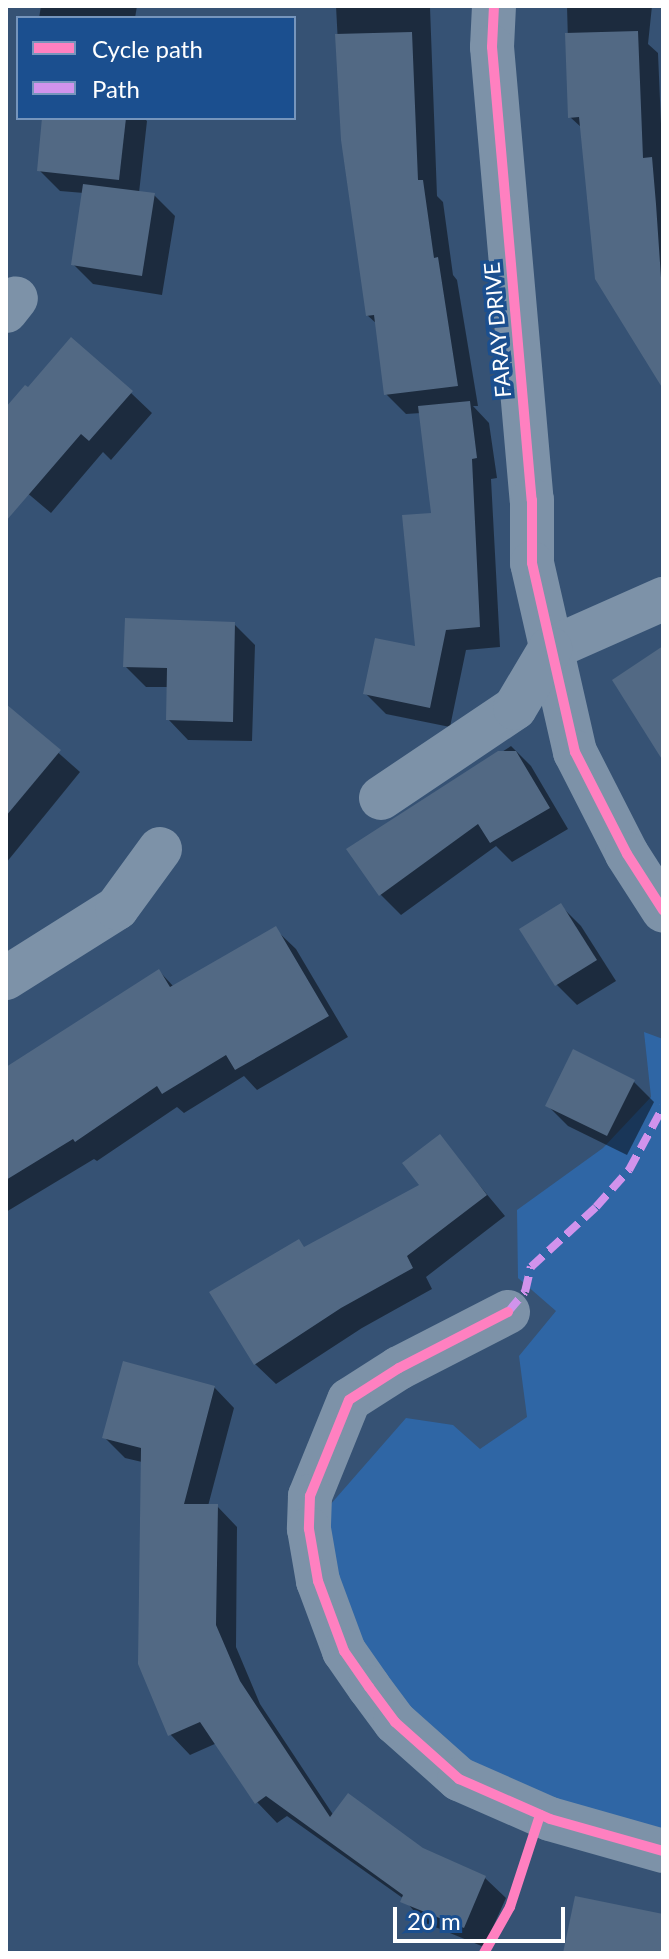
<!DOCTYPE html>
<html>
<head>
<meta charset="utf-8">
<style>
	body { margin:0 }
	#map { position:relative; width:669px; height:1959px; overflow:hidden; background:#365274; font-family:Lato,sans-serif }
	div>[style] { position:absolute }
	[style*='--x'] { left:calc(var(--x)*1px); top:calc(var(--y)*1px); width:calc(var(--w)*1px); rotate:calc(var(--a)*1deg) }
	.green>* { inset:0; background:#2f66a5 }
	.shadow>* { inset:0; background:#0007 }
	.building>* { inset:0; background:#526984 }
	.minor>* { height:44px; margin:-22px; padding:0 22px; transform-origin:22px; border-radius:22px; background:#7d92a8 }
	.quiet>* { height:8px; margin-top:-4px; transform-origin:0; background:repeating-linear-gradient(90deg,#d193ec 0 16px,transparent 0 24px) }
	.cycleway>* { height:10px; margin:-5px; padding:0 5px; transform-origin:5px; border-radius:5px; background:#ff80c0 }
	span { translate:-50% -50%; white-space:nowrap; text-align:center; line-height:1.15; -webkit-text-stroke:7px #1b4f8f; paint-order:stroke }
	.street-label { font-size:22px; color:#fff }
	.frame { position:absolute; inset:0; border:8px solid #fff; pointer-events:none }
	.legend { position:absolute; left:16px; top:16px; width:280px; height:104px; box-sizing:border-box; background:#1b4f8f; border:2px solid #7695bc; margin:0; padding:10px 14px; list-style:none; font-size:24px; color:#fff }
	.legend li { display:flex; align-items:center; gap:16px; height:40px }
	.legend b { width:40px; border:2px solid #7695bc }
	.scale { position:absolute; left:393px; top:1907px; width:172px; height:36px; box-sizing:border-box; border:4px solid #fff; border-top:0; padding-left:10px; font-size:24px; line-height:28px; white-space:nowrap; color:#fff; -webkit-text-stroke:6px #1b4f8f; paint-order:stroke }
</style>
</head>
<body>
<div id="map">
	<div class="green">
		<div style="clip-path:polygon(644px 1032px,663px 1039px,663px 1841px,459px 1779px,369px 1687px,309px 1529px,406px 1418px,453px 1425px,480px 1449px,527px 1417px,519px 1356px,556px 1311px,518px 1278px,517px 1210px,603px 1148px,651px 1097px)"></div>
	</div>
	<div class="shadow">
		<div style="clip-path:polygon(41px 6px,137px 6px,135px 18px,39px 18px)"></div>
		<div style="clip-path:polygon(336px 6px,435px 6px,430px 7px,437px 196px,443px 202px,453px 275px,457px 280px,478px 406px,473px 406px,489px 423px,497px 478px,491px 479px,500px 647px,466px 650px,450px 727px,386px 714px,366px 694px,417px 649px,433px 515px,421px 413px,406px 414px,386px 394px,377px 324px,367px 315px,343px 140px)"></div>
		<div style="clip-path:polygon(567px 6px,652px 6px,648px 44px,658px 53px,663px 171px,663px 385px,582px 128px,570px 117px)"></div>
		<div style="clip-path:polygon(44px 118px,144px 118px,147px 121px,139px 193px,154px 195px,175px 216px,162px 295px,93px 284px,73px 264px,84px 193px,60px 191px,39px 170px)"></div>
		<div style="clip-path:polygon(131px 393px,152px 413px,111px 460px,103px 452px,51px 513px,6px 475px,6px 412px)"></div>
		<div style="clip-path:polygon(234px 624px,255px 645px,252px 741px,188px 740px,168px 719px,169px 687px,146px 687px,125px 666px)"></div>
		<div style="clip-path:polygon(10px 710px,80px 772px,6px 863px,6px 716px)"></div>
		<div style="clip-path:polygon(511px 746px,531px 766px,568px 829px,512px 862px,496px 846px,401px 915px,381px 895px,349px 850px)"></div>
		<div style="clip-path:polygon(560px 905px,581px 926px,616px 981px,577px 1005px,557px 985px,522px 930px)"></div>
		<div style="clip-path:polygon(275px 929px,296px 949px,348px 1037px,257px 1090px,244px 1076px,184px 1113px,177px 1107px,97px 1161px,94px 1159px,6px 1212px,6px 1105px,20px 1060px,159px 971px,174px 987px)"></div>
		<div style="clip-path:polygon(633px 1081px,654px 1102px,627px 1155px,568px 1126px,548px 1106px)"></div>
		<div style="clip-path:polygon(439px 1137px,505px 1216px,426px 1277px,432px 1289px,362px 1328px,276px 1384px,255px 1364px,305px 1249px,422px 1185px)"></div>
		<div style="clip-path:polygon(214px 1387px,234px 1408px,208px 1506px,217px 1506px,237px 1527px,236px 1647px,260px 1704px,334px 1816px,485px 1878px,506px 1898px,484px 1947px,423px 1922px,404px 1899px,287px 1816px,277px 1823px,257px 1802px,217px 1743px,190px 1755px,170px 1734px,142px 1462px,125px 1458px,105px 1438px)"></div>
	</div>
	<div class="building">
		<div style="clip-path:polygon(638px 31px,643px 158px,652px 157px,656px 204px,663px 307px,663px 389px,595px 279px,579px 117px,568px 118px,565px 33px)"></div>
		<div style="clip-path:polygon(412px 32px,418px 180px,423px 180px,434px 258px,438px 257px,458px 386px,384px 395px,374px 315px,366px 316px,341px 140px,335px 34px)"></div>
		<div style="clip-path:polygon(42px 118px,126px 118px,119px 180px,37px 171px)"></div>
		<div style="clip-path:polygon(83px 184px,155px 193px,142px 276px,71px 265px)"></div>
		<div style="clip-path:polygon(71px 337px,133px 391px,89px 441px,81px 434px,6px 521px,6px 407px,25px 385px,28px 387px)"></div>
		<div style="clip-path:polygon(470px 401px,477px 458px,472px 459px,480px 627px,446px 630px,430px 708px,363px 694px,375px 638px,415px 646px,402px 515px,431px 513px,418px 406px)"></div>
		<div style="clip-path:polygon(125px 618px,235px 622px,233px 722px,166px 720px,167px 668px,123px 667px)"></div>
		<div style="clip-path:polygon(663px 646px,663px 761px,612px 680px)"></div>
		<div style="clip-path:polygon(6px 704px,61px 750px,6px 816px)"></div>
		<div style="clip-path:polygon(498px 751px,516px 751px,550px 808px,490px 843px,478px 824px,379px 896px,346px 849px)"></div>
		<div style="clip-path:polygon(561px 903px,597px 960px,555px 986px,519px 929px)"></div>
		<div style="clip-path:polygon(276px 926px,329px 1016px,235px 1070px,226px 1055px,162px 1094px,157px 1086px,75px 1142px,73px 1139px,6px 1180px,6px 1067px,159px 969px,170px 987px)"></div>
		<div style="clip-path:polygon(573px 1049px,635px 1080px,607px 1136px,545px 1106px)"></div>
		<div style="clip-path:polygon(440px 1134px,487px 1195px,407px 1256px,413px 1268px,341px 1308px,254px 1365px,209px 1292px,299px 1239px,304px 1247px,419px 1185px,402px 1163px)"></div>
		<div style="clip-path:polygon(123px 1361px,215px 1386px,184px 1504px,218px 1504px,216px 1625px,240px 1681px,330px 1817px,348px 1793px,423px 1848px,486px 1876px,464px 1928px,400px 1902px,403px 1895px,266px 1796px,255px 1804px,200px 1722px,168px 1736px,138px 1664px,141px 1448px,102px 1438px)"></div>
		<div style="clip-path:polygon(575px 1896px,663px 1914px,663px 1953px,563px 1953px)"></div>
	</div>
	<div class="minor">
		<div style="--x:494;--y:6;--w:41;--a:92.8"></div>
		<div style="--x:492;--y:47;--w:455;--a:85"></div>
		<div style="--x:532;--y:500;--w:63;--a:90"></div>
		<div style="--x:532;--y:563;--w:194;--a:77.2"></div>
		<div style="--x:575;--y:752;--w:114;--a:63"></div>
		<div style="--x:627;--y:854;--w:67;--a:57.3"></div>
		<div style="--x:6;--y:311;--w:16;--a:-52"></div>
		<div style="--x:550;--y:649;--w:124;--a:-23.9"></div>
		<div style="--x:381;--y:798;--w:161;--a:-33.9"></div>
		<div style="--x:515;--y:708;--w:69;--a:-59.3"></div>
		<div style="--x:6;--y:978;--w:131;--a:-32.2"></div>
		<div style="--x:117;--y:908;--w:73;--a:-53.9"></div>
		<div style="--x:508;--y:1312;--w:123;--a:152.8"></div>
		<div style="--x:399;--y:1368;--w:59;--a:147.4"></div>
		<div style="--x:349;--y:1400;--w:104;--a:112.1"></div>
		<div style="--x:310;--y:1496;--w:33;--a:92"></div>
		<div style="--x:309;--y:1529;--w:53;--a:80.2"></div>
		<div style="--x:318;--y:1581;--w:75;--a:69.6"></div>
		<div style="--x:344;--y:1651;--w:44;--a:55.2"></div>
		<div style="--x:369;--y:1687;--w:44;--a:53.4"></div>
		<div style="--x:395;--y:1722;--w:86;--a:41.7"></div>
		<div style="--x:459;--y:1779;--w:99;--a:23.7"></div>
		<div style="--x:550;--y:1819;--w:117;--a:15.8"></div>
	</div>
	<div class="quiet">
		<div style="--x:508;--y:1312;--w:26;--a:-50"></div>
		<div style="--x:525;--y:1292;--w:26;--a:-77"></div>
		<div style="--x:531;--y:1267;--w:88;--a:-42.7"></div>
		<div style="--x:596;--y:1207;--w:50;--a:-48.3"></div>
		<div style="--x:629;--y:1170;--w:72;--a:-61.6"></div>
	</div>
	<div class="cycleway">
		<div style="--x:494;--y:6;--w:41;--a:92.8"></div>
		<div style="--x:492;--y:47;--w:455;--a:85"></div>
		<div style="--x:532;--y:500;--w:63;--a:90"></div>
		<div style="--x:532;--y:563;--w:194;--a:77.2"></div>
		<div style="--x:575;--y:752;--w:114;--a:63"></div>
		<div style="--x:627;--y:854;--w:67;--a:57.3"></div>
		<div style="--x:508;--y:1312;--w:123;--a:152.8"></div>
		<div style="--x:399;--y:1368;--w:59;--a:147.4"></div>
		<div style="--x:349;--y:1400;--w:104;--a:112.1"></div>
		<div style="--x:310;--y:1496;--w:33;--a:92"></div>
		<div style="--x:309;--y:1529;--w:53;--a:80.2"></div>
		<div style="--x:318;--y:1581;--w:75;--a:69.6"></div>
		<div style="--x:344;--y:1651;--w:44;--a:55.2"></div>
		<div style="--x:369;--y:1687;--w:44;--a:53.4"></div>
		<div style="--x:395;--y:1722;--w:86;--a:41.7"></div>
		<div style="--x:459;--y:1779;--w:99;--a:23.7"></div>
		<div style="--x:550;--y:1819;--w:117;--a:15.8"></div>
		<div style="--x:484;--y:1953;--w:53;--a:-60.5"></div>
		<div style="--x:510;--y:1907;--w:97;--a:-71.9"></div>
	</div>
	<div class="street-label">
		<span style="left:497px;top:330px;rotate:-95deg">FARAY DRIVE</span>
	</div>
	<div class="frame"></div>
	<ul class="legend">
	<li><b style="height:10px;background:#ff80c0"></b>Cycle path</li>
	<li><b style="height:10px;background:#d193ec"></b>Path</li>
	</ul>
	<div class="scale">20 m</div>
</div>
</body>
</html>
